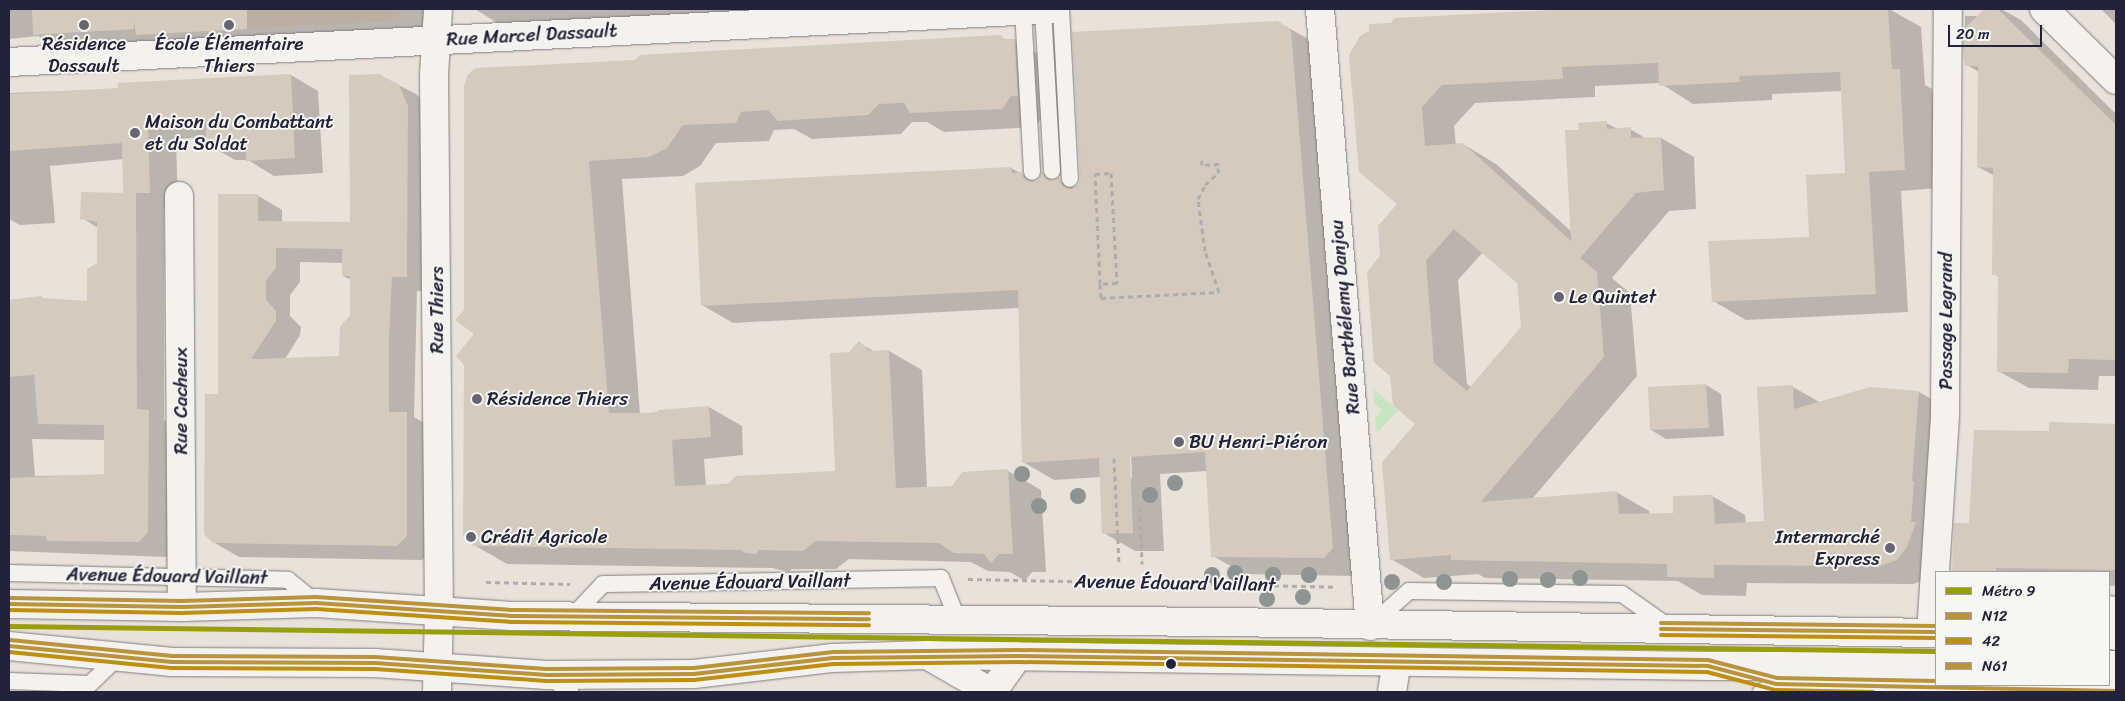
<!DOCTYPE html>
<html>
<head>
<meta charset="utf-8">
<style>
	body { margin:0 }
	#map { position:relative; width:2125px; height:701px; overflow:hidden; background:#e8e2da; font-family:Sriracha,sans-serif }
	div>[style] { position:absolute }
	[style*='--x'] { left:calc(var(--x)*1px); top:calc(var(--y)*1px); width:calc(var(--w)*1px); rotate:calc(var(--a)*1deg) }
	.built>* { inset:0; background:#e9dbcb }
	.green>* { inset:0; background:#c8e5c1 }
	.shadow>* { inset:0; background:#0003 }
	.building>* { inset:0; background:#d4cabe }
	.path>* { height:3px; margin-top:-1.5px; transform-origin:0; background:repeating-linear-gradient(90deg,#aeadae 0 5px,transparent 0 9px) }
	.roads { filter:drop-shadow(0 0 1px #807d7e) drop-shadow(0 0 1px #807d7e) }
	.lane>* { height:16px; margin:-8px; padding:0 8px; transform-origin:8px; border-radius:8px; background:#f3f2ef }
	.street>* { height:28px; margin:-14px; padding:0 14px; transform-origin:14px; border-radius:14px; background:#f3f2ef }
	.secondary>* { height:28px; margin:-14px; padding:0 14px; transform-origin:14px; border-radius:14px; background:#f3f2ef }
	.primary>* { height:28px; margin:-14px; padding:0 14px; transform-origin:14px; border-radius:14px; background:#f3f2ef }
	.bus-1>* { height:4px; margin:-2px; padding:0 2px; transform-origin:2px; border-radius:2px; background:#ba943a }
	.bus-2>* { height:4px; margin:-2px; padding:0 2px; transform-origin:2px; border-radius:2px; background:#bd8f12 }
	.bus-3>* { height:4px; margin:-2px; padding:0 2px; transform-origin:2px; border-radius:2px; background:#ba943a }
	.metro-1>* { height:5px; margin:-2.5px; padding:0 2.5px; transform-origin:2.5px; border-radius:2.5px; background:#989e0c }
	.trees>* { width:16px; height:16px; margin:-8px; border-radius:50%; background:#8e9492 }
	.dots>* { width:14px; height:14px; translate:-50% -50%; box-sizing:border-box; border:2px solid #f6f6f2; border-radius:50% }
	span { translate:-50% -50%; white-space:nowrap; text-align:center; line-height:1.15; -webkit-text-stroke:4px #f6f6f2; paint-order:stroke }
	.street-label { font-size:19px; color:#22223b }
	.poi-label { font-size:19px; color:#22223b }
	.left { translate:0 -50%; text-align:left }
	.right { translate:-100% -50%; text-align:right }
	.frame { position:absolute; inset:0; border:10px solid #22223b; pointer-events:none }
	.legend { position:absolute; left:1935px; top:571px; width:175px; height:115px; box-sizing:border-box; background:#f6f6f2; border:1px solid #a1a1a9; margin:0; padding:6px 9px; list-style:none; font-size:15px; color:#22223b }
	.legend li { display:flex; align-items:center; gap:10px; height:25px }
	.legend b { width:25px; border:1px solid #a1a1a9 }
	.scale { position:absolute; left:1948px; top:25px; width:94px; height:22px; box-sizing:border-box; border:2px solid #22223b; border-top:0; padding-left:6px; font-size:15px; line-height:18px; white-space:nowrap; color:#22223b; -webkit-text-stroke:4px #f6f6f2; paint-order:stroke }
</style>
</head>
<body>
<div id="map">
	<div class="built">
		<div style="clip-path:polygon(133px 9px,403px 9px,391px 21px,136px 35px)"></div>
	</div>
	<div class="green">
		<div style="clip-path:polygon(1373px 388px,1398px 410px,1377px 433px,1375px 418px,1382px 410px,1374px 403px)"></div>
	</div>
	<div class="shadow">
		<div style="clip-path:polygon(9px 9px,433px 9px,433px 18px,416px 35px,60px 49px,38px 36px,9px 39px,9px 43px)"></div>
		<div style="clip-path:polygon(475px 9px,796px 9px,512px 32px)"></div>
		<div style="clip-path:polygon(evenodd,1595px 9px,1889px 9px,1921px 27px,1925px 85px,1932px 89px,1938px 188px,1901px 191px,1908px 312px,1746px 320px,1713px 301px,1811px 238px,1846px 175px,1842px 91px,1772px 94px,1772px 100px,1693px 104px,1660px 83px,1595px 86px,1595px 97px,1475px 103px,1454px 126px,1456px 145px,1463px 144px,1496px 164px,1572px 232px,1580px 131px,1606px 123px,1618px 129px,1630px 129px,1647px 139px,1661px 138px,1694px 157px,1696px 209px,1669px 211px,1612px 278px,1630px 293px,1637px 376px,1532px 499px,1616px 492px,1649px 511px,1650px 515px,1675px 514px,1712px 496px,1745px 515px,1746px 524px,1766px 523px,1793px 387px,1821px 403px,1919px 392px,1952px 411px,1930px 578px,1913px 584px,1747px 583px,1746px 596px,1702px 595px,1678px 581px,1485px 578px,1478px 574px,1424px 578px,1391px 559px,1417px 424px,1382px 256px,1399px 204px,1391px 24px,1395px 19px,1595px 9px,1483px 252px,1519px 282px,1522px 327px,1471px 387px,1467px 384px,1458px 280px,1483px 252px)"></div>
		<div style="clip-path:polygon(1985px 9px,2001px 9px,2021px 20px,2116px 114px,2116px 376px,2099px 376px,2098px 390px,2029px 388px,1998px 371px,1999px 277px,1994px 274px,1995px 176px,1978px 167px,1979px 72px,1967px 65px,1965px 50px,1965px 16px,1978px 16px)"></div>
		<div style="clip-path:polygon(2101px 9px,2116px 9px,2116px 24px)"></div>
		<div style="clip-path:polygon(evenodd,1278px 22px,1310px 40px,1355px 576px,1244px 574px,1213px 556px,1207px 471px,1160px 474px,1164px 551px,1135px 551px,1104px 533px,1101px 477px,1054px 480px,1023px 462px,1019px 308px,733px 323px,702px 305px,1011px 168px,1036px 182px,1043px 173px,1076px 188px,1278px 22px,1128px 451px,1131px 451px,1132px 478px,1129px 478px,1128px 451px)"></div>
		<div style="clip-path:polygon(1014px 40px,1047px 59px,1044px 115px,1035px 127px,944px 132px,927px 122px,912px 122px,901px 134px,812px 139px,794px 129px,774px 130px,769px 141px,716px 143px,700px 166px,683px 176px,622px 179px,640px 414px,709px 407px,742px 426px,743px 455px,704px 459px,706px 486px,837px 472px,850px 353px,859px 343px,875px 352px,889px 351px,922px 370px,927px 488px,953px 487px,962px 473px,1008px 471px,1041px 490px,1046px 572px,1032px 572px,1025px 581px,1010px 572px,988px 571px,971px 562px,849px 559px,836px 569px,792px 569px,789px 572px,772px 568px,507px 564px,474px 545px,476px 334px,465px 310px,465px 85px,468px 75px,478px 69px)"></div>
		<div style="clip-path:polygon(evenodd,291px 75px,318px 91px,323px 173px,274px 176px,248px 160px,235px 160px,207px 144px,207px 137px,176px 139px,178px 208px,164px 208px,164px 420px,176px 427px,176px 548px,167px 557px,9px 551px,9px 301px,41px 297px,47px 300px,88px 302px,98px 264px,98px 228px,82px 218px,124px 194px,124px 159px,50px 166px,55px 223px,20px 225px,9px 219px,9px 93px,119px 89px,291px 75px,32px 439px,105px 440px,106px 475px,35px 476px,32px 439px)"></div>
		<div style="clip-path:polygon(evenodd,379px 75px,416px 94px,427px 105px,432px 291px,417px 291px,414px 417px,432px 428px,432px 550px,422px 560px,239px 557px,213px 542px,220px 395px,257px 195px,282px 210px,282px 222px,351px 223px,379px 75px,300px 262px,343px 263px,343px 276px,351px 280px,351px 332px,341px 357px,285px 359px,300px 335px,301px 327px,290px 316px,290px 295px,300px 282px,300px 262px)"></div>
		<div style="clip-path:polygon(1706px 385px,1721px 394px,1724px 436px,1666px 439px,1651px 430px,1649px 388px)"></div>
		<div style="clip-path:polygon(2050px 423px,2116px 425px,2116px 586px,2109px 586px,2109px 572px,1953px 572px,1955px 524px,1970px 524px,2050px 433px)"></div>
	</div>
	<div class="building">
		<div style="clip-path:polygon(32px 9px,247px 9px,247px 29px,136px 35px,134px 20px,134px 29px,33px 35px)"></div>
		<div style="clip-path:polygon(evenodd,1572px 9px,1888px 9px,1892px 69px,1900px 69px,1905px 170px,1869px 172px,1876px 294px,1712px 302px,1708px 241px,1809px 237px,1806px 175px,1845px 173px,1840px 72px,1739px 76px,1740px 82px,1659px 86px,1658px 63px,1562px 67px,1563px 79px,1442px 85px,1422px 107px,1425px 146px,1463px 143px,1571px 241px,1565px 130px,1579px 130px,1578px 123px,1607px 121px,1607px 129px,1631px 127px,1631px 138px,1661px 137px,1664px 190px,1636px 193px,1580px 258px,1597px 272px,1604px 357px,1481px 502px,1617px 491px,1619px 514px,1673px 513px,1673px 496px,1713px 495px,1715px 524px,1764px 521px,1757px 387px,1793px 385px,1794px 409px,1870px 387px,1919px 391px,1912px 481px,1914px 481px,1911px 522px,1916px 522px,1907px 547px,1897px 560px,1880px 566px,1714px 565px,1714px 578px,1667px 577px,1667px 564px,1451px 560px,1451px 555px,1390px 560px,1382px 462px,1415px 424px,1393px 405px,1390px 376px,1374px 362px,1367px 272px,1380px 256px,1378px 226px,1397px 204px,1359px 172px,1349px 55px,1360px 36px,1369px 31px,1369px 24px,1391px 23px,1395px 18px,1572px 9px,1454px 229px,1517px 283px,1521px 327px,1467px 391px,1434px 363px,1426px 261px,1454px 229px)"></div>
		<div style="clip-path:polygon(1984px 9px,1998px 9px,2116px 125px,2116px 360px,2069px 359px,2068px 373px,1997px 372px,1998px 275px,1992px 275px,1993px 168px,1977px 167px,1978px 66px,1965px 66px,1963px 50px,1963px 30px)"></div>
		<div style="clip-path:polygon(1278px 21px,1291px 30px,1333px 548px,1324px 558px,1211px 557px,1205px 452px,1130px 457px,1133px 533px,1102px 534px,1099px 458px,1022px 463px,1018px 290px,701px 306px,695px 183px,1011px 167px,1012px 173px,1022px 172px,1024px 178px,1032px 182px,1038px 180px,1042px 171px,1048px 180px,1060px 177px,1062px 185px,1071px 189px,1079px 184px,1080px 178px,1072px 32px)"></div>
		<div style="clip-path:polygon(1000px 35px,1005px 39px,1015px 39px,1018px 96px,1011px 96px,1002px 109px,910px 113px,904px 103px,879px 104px,868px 115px,778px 121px,768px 110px,741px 112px,736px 123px,683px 125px,667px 148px,649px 157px,589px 161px,609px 413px,658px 413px,658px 410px,709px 406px,711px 437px,672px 440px,675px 486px,728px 484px,736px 476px,835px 471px,830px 353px,849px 352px,859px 341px,870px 351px,889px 350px,896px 488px,952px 486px,962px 472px,1008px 469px,1013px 554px,999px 554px,991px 563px,984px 554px,954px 553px,939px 543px,816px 541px,803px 551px,759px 550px,756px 554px,745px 553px,741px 550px,473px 546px,463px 535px,464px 365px,456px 356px,474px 334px,455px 320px,464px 310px,464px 85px,470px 72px,477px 68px,635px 60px,640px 55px)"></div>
		<div style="clip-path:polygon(291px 74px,295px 158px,246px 161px,246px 145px,206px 145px,206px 119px,148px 124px,150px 193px,136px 193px,137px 409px,149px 410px,148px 532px,139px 542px,47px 541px,46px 536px,9px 535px,9px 478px,104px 474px,104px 425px,38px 424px,34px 375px,9px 377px,9px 300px,41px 296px,42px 298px,87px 301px,87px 269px,97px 263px,97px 222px,80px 219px,81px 192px,123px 193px,122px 143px,9px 151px,9px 94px,118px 88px,118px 83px)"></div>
		<div style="clip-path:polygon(evenodd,379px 74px,399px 85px,408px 106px,407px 277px,392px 277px,389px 339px,389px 412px,407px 412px,407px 536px,397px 546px,213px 543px,204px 534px,205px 394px,218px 394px,218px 194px,258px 194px,258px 221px,350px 222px,349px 75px,379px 74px,276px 248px,342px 249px,342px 276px,350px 276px,350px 315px,340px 327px,339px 356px,251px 359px,276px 321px,276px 311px,266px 300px,266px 281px,276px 268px,276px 248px)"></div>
		<div style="clip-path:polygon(1706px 384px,1709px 428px,1650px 430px,1648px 387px)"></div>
		<div style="clip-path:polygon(2049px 422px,2116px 424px,2116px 570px,1996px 568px,1996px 572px,1952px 572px,1954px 523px,1969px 523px,1974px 430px,2049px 431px)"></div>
	</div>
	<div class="path">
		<div style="--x:1111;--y:173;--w:110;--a:86.9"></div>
		<div style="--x:1117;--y:283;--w:17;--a:177"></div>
		<div style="--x:1100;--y:284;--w:110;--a:-92.6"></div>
		<div style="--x:1095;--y:174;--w:16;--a:-4"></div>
		<div style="--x:1100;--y:284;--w:14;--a:86"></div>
		<div style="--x:1101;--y:298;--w:118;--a:-2.9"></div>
		<div style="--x:1219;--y:292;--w:43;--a:-108.9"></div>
		<div style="--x:1205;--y:251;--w:52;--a:-97.7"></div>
		<div style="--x:1198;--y:199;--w:16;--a:-63"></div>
		<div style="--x:1205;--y:185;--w:18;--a:-43"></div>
		<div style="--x:1218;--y:173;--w:9;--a:-84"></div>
		<div style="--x:1219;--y:164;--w:17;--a:177"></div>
		<div style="--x:1202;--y:165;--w:8;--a:-97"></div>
		<div style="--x:1114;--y:458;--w:106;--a:87.3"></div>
		<div style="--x:1140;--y:507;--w:57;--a:88"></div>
		<div style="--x:968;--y:579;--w:368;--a:1.2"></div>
		<div style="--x:486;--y:582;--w:84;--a:1.4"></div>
	</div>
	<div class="roads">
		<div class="lane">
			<div style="--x:1043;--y:9;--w:162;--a:86.8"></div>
			<div style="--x:1061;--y:9;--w:170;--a:87"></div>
			<div style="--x:1023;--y:10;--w:162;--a:86.8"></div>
			<div style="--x:9;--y:573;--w:279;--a:1.4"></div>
			<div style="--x:288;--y:580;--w:36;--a:39"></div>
			<div style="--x:572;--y:617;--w:45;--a:-46.8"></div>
			<div style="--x:603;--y:584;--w:338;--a:-1"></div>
			<div style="--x:941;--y:578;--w:43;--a:68.2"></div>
			<div style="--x:1371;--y:625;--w:51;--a:-41.8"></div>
			<div style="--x:1409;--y:591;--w:213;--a:0.8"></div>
			<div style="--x:1622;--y:594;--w:57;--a:35.1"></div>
			<div style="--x:547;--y:675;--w:29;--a:36"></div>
			<div style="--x:9;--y:681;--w:81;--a:2.1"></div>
			<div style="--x:90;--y:684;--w:40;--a:-44"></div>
			<div style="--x:1761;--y:692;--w:17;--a:-28"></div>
		</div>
		<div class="street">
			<div style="--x:1320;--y:9;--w:619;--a:85.37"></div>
			<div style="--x:9;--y:62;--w:1047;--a:-2.9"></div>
			<div style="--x:179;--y:196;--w:411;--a:89.6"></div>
			<div style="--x:1931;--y:633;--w:219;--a:-86.3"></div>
			<div style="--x:1945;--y:414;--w:405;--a:-89.6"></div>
			<div style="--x:927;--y:655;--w:74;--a:30"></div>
			<div style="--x:437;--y:692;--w:80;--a:-88.6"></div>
			<div style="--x:992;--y:692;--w:44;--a:-54.2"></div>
			<div style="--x:1392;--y:692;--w:30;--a:-81"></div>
		</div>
		<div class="secondary">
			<div style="--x:438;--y:9;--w:66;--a:93.5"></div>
			<div style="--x:434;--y:75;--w:537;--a:89.47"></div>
			<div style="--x:2044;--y:9;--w:101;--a:44.6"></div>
		</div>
		<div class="primary">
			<div style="--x:9;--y:604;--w:173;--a:1"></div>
			<div style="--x:182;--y:607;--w:134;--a:-1.7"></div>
			<div style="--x:316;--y:603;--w:194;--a:3.8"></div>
			<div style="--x:510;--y:616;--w:716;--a:0.48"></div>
			<div style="--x:1226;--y:622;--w:710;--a:0.89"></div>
			<div style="--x:2109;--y:610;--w:7;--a:8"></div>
			<div style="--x:2109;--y:635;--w:7;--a:8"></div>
			<div style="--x:9;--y:646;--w:164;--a:5.6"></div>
			<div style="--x:172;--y:662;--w:203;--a:0.3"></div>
			<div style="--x:375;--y:663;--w:172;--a:4"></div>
			<div style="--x:547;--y:675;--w:147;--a:-0.4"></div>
			<div style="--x:694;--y:674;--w:140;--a:-6.6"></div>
			<div style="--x:833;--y:658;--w:94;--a:-1.8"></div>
			<div style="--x:927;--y:655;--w:781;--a:0.81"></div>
			<div style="--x:1708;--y:666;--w:228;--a:0"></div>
			<div style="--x:2109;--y:665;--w:7;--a:0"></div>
			<div style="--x:1782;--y:684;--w:334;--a:1.2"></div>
		</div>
	</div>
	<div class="bus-1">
		<div style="--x:9;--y:604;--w:173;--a:1"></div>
		<div style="--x:182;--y:607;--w:134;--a:-1.7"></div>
		<div style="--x:316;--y:603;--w:194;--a:3.8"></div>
		<div style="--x:510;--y:616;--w:359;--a:0.5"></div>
		<div style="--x:1661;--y:629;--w:275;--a:0.6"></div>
		<div style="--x:9;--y:646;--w:164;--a:5.6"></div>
		<div style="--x:172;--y:662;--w:203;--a:0.3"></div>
		<div style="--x:375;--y:663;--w:172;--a:4"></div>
		<div style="--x:547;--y:675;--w:147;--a:-0.4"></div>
		<div style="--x:694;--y:674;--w:140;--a:-6.6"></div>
		<div style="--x:833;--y:658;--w:185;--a:-0.6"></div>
		<div style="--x:1018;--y:656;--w:690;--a:0.83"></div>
		<div style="--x:1708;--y:666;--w:70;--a:14.8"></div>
		<div style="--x:1776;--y:684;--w:340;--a:1.2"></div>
	</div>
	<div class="bus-2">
		<div style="--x:9;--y:610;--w:173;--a:1"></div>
		<div style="--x:182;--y:613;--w:134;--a:-1.7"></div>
		<div style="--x:316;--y:609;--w:194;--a:3.8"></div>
		<div style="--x:510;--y:622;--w:359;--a:0.5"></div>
		<div style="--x:1661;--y:635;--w:275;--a:0.6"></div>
		<div style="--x:9;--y:652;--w:163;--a:5.6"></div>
		<div style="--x:171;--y:668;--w:204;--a:0.3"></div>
		<div style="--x:375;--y:669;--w:172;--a:4"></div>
		<div style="--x:547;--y:681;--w:147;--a:-0.4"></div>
		<div style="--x:694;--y:680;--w:140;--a:-6.6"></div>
		<div style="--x:833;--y:664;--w:185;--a:-0.6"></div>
		<div style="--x:1018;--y:662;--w:689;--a:0.83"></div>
		<div style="--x:1707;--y:672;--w:70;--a:14.8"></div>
		<div style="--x:1775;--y:690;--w:98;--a:1.2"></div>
	</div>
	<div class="bus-3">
		<div style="--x:9;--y:598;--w:173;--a:1"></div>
		<div style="--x:182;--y:601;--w:134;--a:-1.7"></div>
		<div style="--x:316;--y:597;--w:194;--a:3.8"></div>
		<div style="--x:510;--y:610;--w:359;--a:0.5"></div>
		<div style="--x:1661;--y:623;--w:275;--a:0.6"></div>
		<div style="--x:10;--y:640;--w:163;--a:5.6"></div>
		<div style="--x:172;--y:656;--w:203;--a:0.3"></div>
		<div style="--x:375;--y:657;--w:172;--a:4"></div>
		<div style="--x:547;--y:669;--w:147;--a:-0.4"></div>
		<div style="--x:694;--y:668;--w:140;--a:-6.6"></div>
		<div style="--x:833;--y:652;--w:185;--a:-0.6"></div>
		<div style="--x:1018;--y:650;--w:690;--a:0.83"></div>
		<div style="--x:1708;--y:660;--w:71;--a:14.6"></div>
		<div style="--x:1777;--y:678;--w:159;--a:1.1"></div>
	</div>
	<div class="metro-1">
		<div style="--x:9;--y:626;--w:1927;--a:0.74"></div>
	</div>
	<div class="trees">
		<div style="left:1022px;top:474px"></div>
		<div style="left:1175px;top:483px"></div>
		<div style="left:1150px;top:495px"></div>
		<div style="left:1078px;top:496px"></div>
		<div style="left:1039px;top:506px"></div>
		<div style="left:1235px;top:573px"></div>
		<div style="left:1212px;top:575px"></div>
		<div style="left:1273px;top:575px"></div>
		<div style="left:1309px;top:575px"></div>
		<div style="left:1580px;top:578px"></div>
		<div style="left:1510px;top:579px"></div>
		<div style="left:1548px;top:580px"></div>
		<div style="left:1392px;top:582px"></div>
		<div style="left:1444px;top:582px"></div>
		<div style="left:1303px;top:597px"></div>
		<div style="left:1267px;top:599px"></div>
	</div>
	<div class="dots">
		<div style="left:84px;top:25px;background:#676573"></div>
		<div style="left:229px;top:25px;background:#676573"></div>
		<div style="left:135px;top:133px;background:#676573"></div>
		<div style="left:1559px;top:297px;background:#676573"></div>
		<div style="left:477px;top:399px;background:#676573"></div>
		<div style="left:1179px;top:442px;background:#676573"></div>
		<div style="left:471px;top:537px;background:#676573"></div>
		<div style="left:1890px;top:548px;background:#676573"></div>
		<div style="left:1171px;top:664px;background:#22223b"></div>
	</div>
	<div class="street-label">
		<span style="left:532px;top:35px;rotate:-3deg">Rue Marcel Dassault</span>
		<span style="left:437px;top:310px;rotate:-90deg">Rue Thiers</span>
		<span style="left:1345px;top:317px;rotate:-95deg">Rue Barthélemy Danjou</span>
		<span style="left:1946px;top:321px;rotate:-90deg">Passage Legrand</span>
		<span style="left:181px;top:401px;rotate:-90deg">Rue Cacheux</span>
		<span style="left:167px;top:576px;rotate:1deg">Avenue Édouard Vaillant</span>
		<span style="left:750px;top:582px;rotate:-1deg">Avenue Édouard Vaillant</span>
		<span style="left:1175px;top:583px;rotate:1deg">Avenue Édouard Vaillant</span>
	</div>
	<div class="poi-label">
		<span style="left:84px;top:55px">Résidence<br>Dassault</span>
		<span style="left:229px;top:55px">École Élémentaire<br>Thiers</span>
		<span class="left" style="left:145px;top:133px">Maison du Combattant<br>et du Soldat</span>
		<span class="left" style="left:1569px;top:297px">Le Quintet</span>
		<span class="left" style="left:487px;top:399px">Résidence Thiers</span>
		<span class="left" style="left:1189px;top:442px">BU Henri-Piéron</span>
		<span class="left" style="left:481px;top:537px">Crédit Agricole</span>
		<span class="right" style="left:1880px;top:548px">Intermarché<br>Express</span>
	</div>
	<div class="frame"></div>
	<ul class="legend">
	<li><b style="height:6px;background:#989e0c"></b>Métro 9</li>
	<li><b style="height:6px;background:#ba943a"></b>N12</li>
	<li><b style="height:6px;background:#bd8f12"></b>42</li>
	<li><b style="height:6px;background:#ba943a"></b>N61</li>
	</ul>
	<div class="scale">20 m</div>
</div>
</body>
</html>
